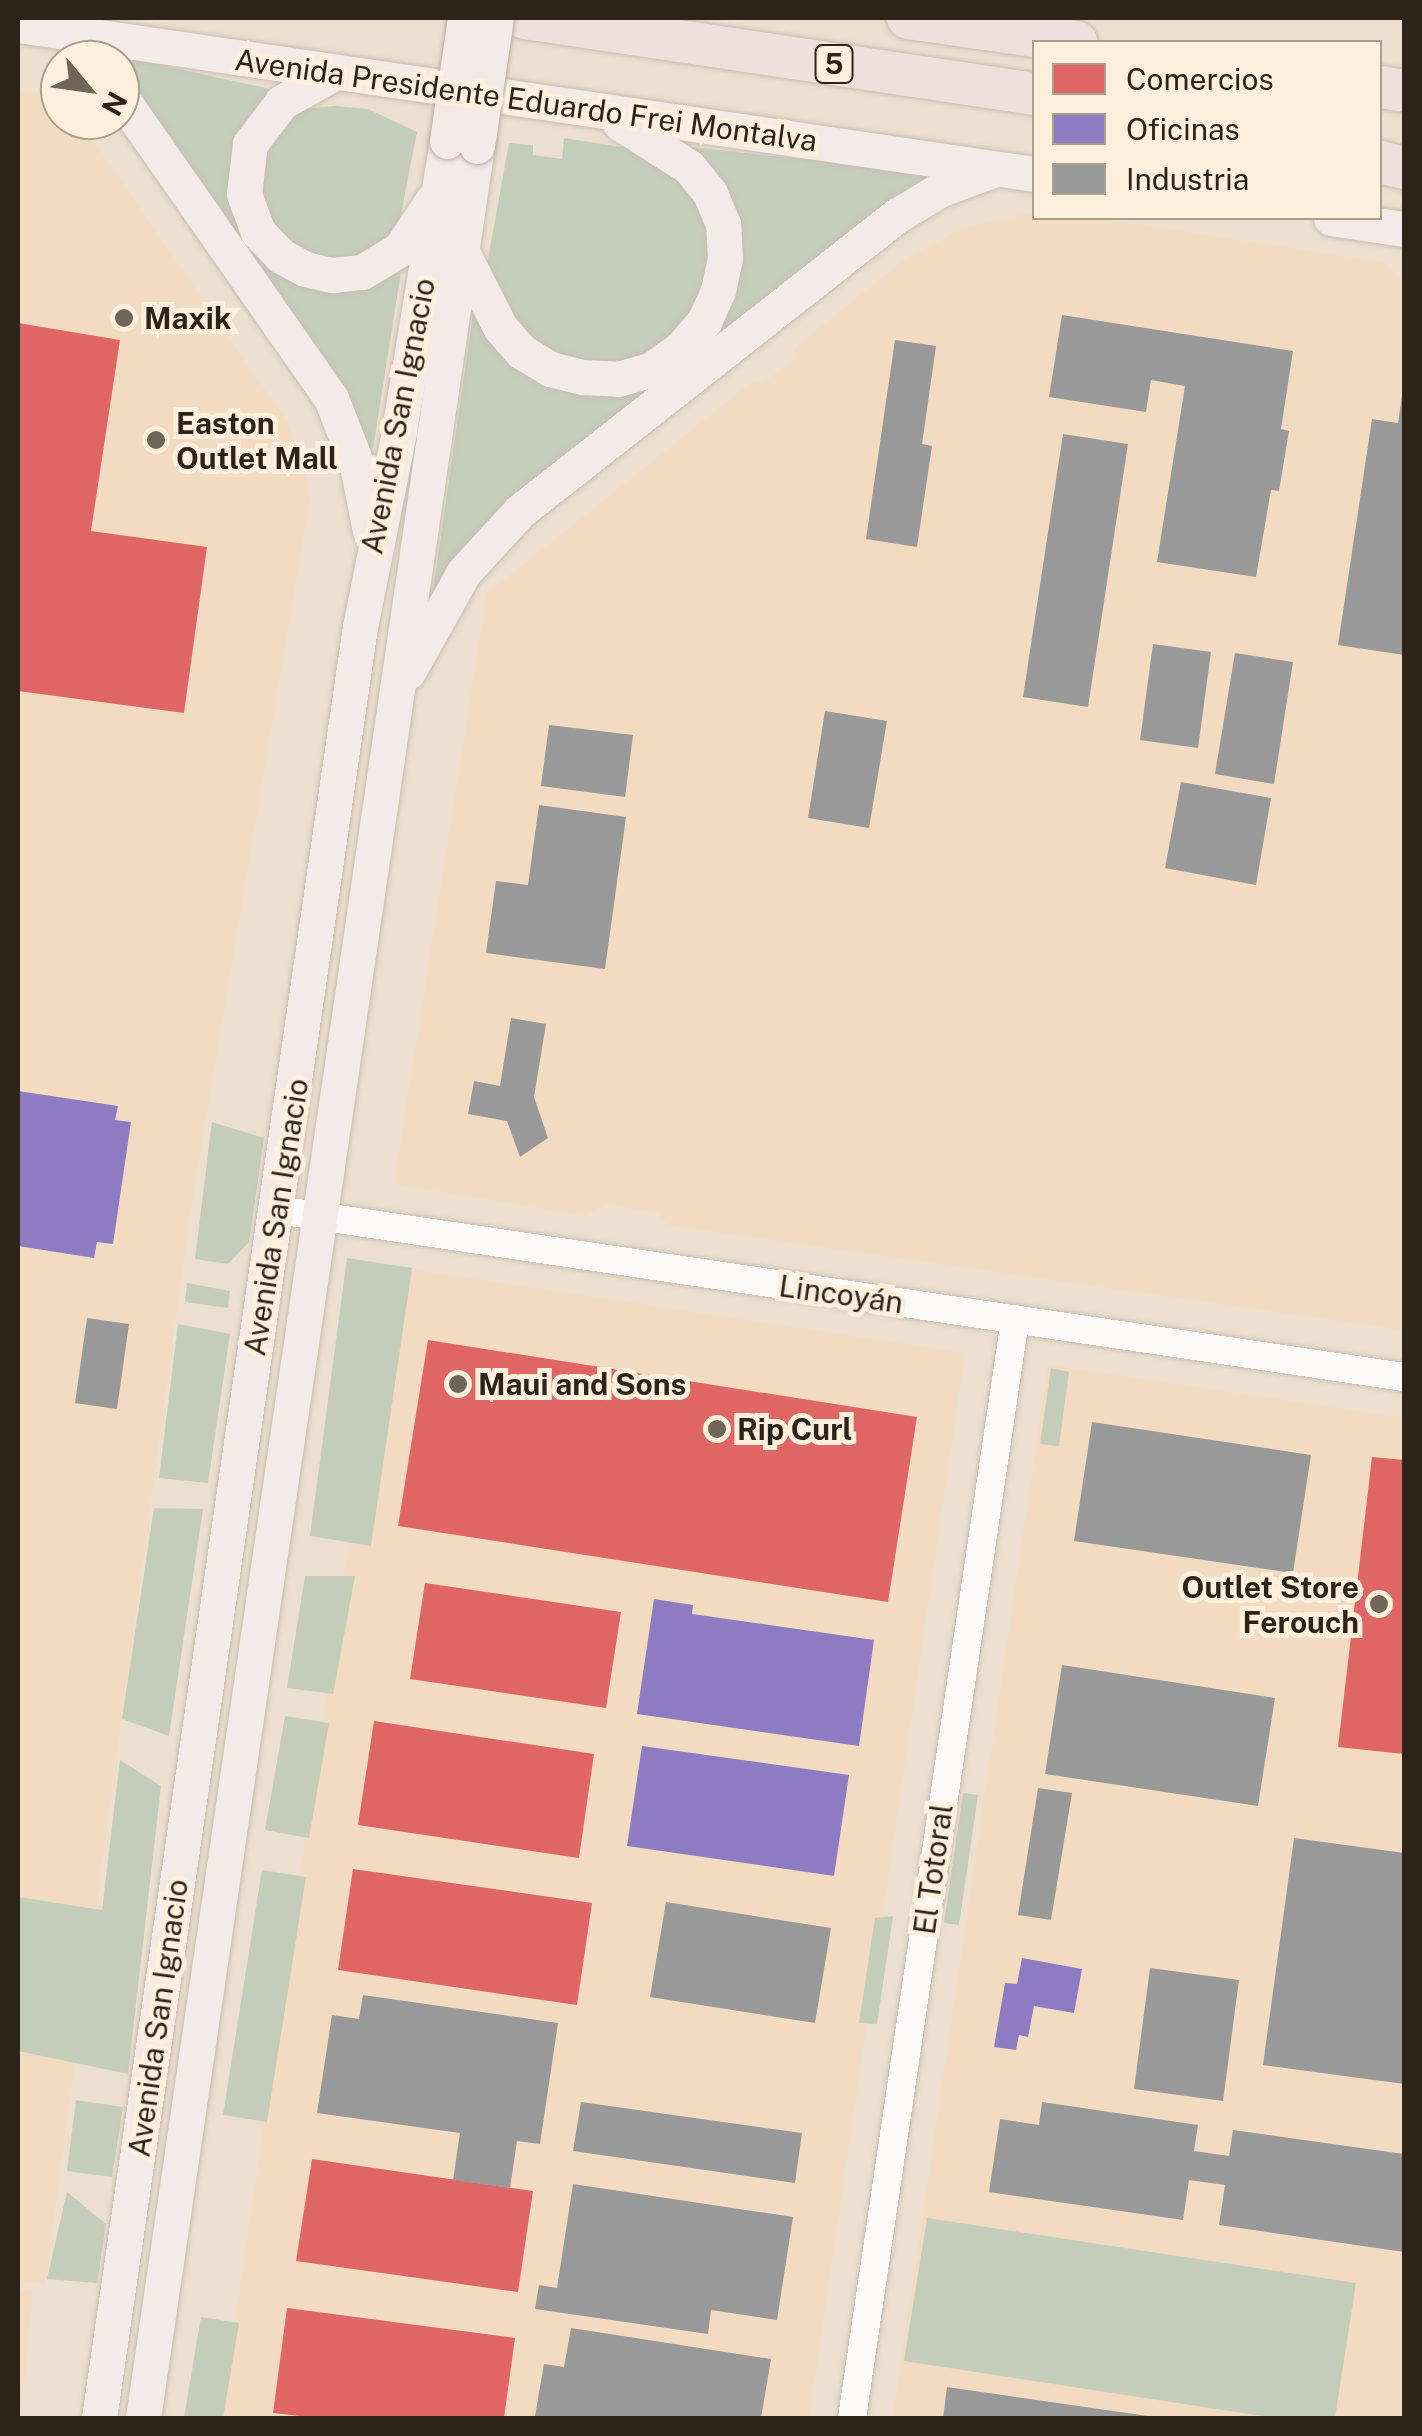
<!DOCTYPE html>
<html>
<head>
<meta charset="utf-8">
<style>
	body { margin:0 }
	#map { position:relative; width:1422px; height:2436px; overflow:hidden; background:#ecdfcf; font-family:"Public Sans",sans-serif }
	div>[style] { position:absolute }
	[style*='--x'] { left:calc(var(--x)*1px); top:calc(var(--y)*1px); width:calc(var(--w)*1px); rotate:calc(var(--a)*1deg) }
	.built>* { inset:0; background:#f2dbc0 }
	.green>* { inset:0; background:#c4cdba }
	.shops>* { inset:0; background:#e06666 }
	.offices>* { inset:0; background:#8e7cc3 }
	.industry>* { inset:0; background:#999 }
	.roads { filter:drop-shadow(0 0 2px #c7bdb1) drop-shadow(0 0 2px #c7bdb1) }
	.minor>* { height:28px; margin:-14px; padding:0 14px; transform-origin:14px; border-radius:14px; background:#fcfaf8 }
	.major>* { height:35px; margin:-17.5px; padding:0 17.5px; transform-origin:17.5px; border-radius:17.5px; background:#f4eae8 }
	.highway>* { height:42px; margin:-21px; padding:0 21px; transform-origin:21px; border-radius:21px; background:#efe0dd }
	.bridges { filter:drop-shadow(0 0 2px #c0aba3) drop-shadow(0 0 2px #c0aba3) }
	.major-bridge>* { height:35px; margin:-17.5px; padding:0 17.5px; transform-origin:17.5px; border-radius:17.5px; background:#f4eae8 }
	.dots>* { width:28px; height:28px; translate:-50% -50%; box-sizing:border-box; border:5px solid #feefdd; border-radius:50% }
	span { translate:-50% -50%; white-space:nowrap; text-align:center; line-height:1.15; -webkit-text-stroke:10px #feefdd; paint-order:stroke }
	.shield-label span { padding:2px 8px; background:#feefdd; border:2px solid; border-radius:8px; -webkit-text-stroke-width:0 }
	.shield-label { font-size:28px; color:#2d2419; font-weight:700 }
	.street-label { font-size:30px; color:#2d2419 }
	.poi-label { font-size:30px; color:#2d2419; font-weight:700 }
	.left { translate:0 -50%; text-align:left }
	.right { translate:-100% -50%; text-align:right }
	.frame { position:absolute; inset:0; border:20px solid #2d2419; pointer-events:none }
	.legend { position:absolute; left:1032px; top:40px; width:350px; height:180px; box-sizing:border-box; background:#feefdd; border:2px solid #aa9e8f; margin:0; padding:12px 18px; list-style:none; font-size:30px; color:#2d2419 }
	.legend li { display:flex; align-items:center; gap:20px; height:50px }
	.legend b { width:50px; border:2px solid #aa9e8f }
	.north { position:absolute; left:40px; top:40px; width:100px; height:100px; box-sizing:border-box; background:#feefdd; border:2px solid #aa9e8f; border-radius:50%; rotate:119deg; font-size:28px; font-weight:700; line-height:40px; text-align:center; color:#2d2419 }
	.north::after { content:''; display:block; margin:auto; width:35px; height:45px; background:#706559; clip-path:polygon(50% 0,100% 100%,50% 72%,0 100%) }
</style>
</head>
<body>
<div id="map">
	<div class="built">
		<div style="clip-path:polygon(18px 90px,54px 95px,60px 101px,60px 120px,77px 120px,88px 133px,286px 420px,302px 460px,310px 498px,191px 1207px,45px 2284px,18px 2280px)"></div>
		<div style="clip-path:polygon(1034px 212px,1034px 218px,1103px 219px,1387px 263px,1404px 283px,1404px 1330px,668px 1225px,658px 1213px,607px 1204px,586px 1216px,394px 1184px,487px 593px,752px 382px,762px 383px,791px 363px,795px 348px,905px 259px,964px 228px)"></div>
		<div style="clip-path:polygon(389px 1266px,965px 1353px,809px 2418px,221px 2418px)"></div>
		<div style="clip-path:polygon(1048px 1365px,1404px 1418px,1404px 2418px,893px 2418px)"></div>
		<div style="clip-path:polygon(18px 2289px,33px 2291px,20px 2418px,18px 2418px)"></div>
	</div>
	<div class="green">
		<div style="clip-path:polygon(94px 50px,279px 91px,240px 130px,229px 171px,229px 204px,243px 232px,362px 284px,401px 272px,373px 449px,367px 450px,120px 79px,120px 60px,103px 60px)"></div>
		<div style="clip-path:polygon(335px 106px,368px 109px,417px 132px,400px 219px,387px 242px,355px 260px,325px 262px,298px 251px,263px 217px,257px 167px,281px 124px,302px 109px)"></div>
		<div style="clip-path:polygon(564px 138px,641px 150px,680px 170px,718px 241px,685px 332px,617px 367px,573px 367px,514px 329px,486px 270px,509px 143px,533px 145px,533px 155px,562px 159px)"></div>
		<div style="clip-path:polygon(691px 147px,947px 175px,432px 598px,473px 314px,491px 343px,533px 377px,685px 363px,723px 188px)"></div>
		<div style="clip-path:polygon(212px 1122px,264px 1138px,249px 1242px,228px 1264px,195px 1259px)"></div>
		<div style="clip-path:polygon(347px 1258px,412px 1268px,371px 1546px,310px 1536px)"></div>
		<div style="clip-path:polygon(187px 1283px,230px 1291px,228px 1308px,185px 1302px)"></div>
		<div style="clip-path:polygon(178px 1324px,230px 1334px,208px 1483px,159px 1478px)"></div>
		<div style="clip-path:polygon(1051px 1368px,1069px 1372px,1059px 1446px,1040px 1444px)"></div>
		<div style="clip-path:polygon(154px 1508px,203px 1509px,169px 1736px,122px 1719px)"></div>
		<div style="clip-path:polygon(305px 1576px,355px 1576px,333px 1694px,287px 1688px)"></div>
		<div style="clip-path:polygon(285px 1716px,329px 1723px,309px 1838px,265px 1830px)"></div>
		<div style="clip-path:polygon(120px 1760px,161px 1786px,128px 2074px,18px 2051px,18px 1897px,102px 1910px)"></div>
		<div style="clip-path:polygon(963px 1793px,978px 1795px,959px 1925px,944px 1923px)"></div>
		<div style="clip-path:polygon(262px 1870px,306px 1877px,267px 2122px,223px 2115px)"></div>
		<div style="clip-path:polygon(893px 1916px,877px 2024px,859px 2023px,875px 1918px)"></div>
		<div style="clip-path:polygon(76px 2100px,123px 2107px,112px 2177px,67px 2171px)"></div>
		<div style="clip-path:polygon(67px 2192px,106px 2224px,97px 2283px,47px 2279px)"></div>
		<div style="clip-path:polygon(927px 2218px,1356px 2283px,1335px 2418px,1275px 2418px,904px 2361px)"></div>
		<div style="clip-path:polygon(201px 2317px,239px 2323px,223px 2418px,184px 2418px)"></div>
	</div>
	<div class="shops">
		<div style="clip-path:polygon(18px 323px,120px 340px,91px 531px,207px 547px,184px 713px,18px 691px)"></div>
		<div style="clip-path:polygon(428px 1340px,917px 1417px,888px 1602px,398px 1526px)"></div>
		<div style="clip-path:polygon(1372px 1457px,1404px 1460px,1404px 1754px,1338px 1747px)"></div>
		<div style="clip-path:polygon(425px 1583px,621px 1612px,606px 1708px,410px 1679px)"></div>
		<div style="clip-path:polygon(374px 1721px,594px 1754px,579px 1858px,358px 1825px)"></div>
		<div style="clip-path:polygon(353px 1869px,592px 1903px,577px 2005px,338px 1970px)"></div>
		<div style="clip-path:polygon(312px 2159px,533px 2191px,518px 2292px,296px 2261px)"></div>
		<div style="clip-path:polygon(287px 2308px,515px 2338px,504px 2418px,319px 2418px,273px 2413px)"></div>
	</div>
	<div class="offices">
		<div style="clip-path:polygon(18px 1091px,118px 1106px,115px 1120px,131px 1122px,113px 1244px,97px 1242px,94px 1258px,18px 1246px)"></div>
		<div style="clip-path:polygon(654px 1599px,693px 1605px,692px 1614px,874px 1640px,859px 1746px,637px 1714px)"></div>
		<div style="clip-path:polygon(642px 1746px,849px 1775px,834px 1876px,627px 1846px)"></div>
		<div style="clip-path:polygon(1022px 1958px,1082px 1969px,1074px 2013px,1034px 2006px,1028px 2037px,1019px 2035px,1016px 2050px,994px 2047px,1005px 1983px,1017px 1984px)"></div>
	</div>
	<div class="industry">
		<div style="clip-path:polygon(1062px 315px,1293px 351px,1281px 429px,1289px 431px,1279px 491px,1271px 490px,1256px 577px,1157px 562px,1185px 386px,1151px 380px,1146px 412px,1049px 397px)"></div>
		<div style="clip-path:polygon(895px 340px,936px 346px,922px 444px,932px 446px,917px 547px,866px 539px)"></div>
		<div style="clip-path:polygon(1402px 396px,1404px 396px,1404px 655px,1338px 645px,1372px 419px,1398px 423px)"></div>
		<div style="clip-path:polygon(1063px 434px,1128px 444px,1088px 707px,1023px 697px)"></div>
		<div style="clip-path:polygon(1153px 644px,1211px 652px,1198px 748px,1140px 740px)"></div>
		<div style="clip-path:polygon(1235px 653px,1293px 662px,1274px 784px,1215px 774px)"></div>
		<div style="clip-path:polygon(825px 711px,887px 721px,869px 828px,808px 818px)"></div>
		<div style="clip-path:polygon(549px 725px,633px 735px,625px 797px,541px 786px)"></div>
		<div style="clip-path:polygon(1181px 782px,1271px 798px,1256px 885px,1165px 868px)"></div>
		<div style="clip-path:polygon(539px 805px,626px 817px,605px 969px,486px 953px,496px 881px,528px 885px)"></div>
		<div style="clip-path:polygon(511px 1018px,546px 1024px,534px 1097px,548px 1138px,520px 1157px,507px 1121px,468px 1114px,474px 1081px,500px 1086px)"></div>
		<div style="clip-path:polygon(87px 1318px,129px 1324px,117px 1409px,75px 1403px)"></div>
		<div style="clip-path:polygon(1092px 1422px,1311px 1455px,1293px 1573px,1074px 1541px)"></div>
		<div style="clip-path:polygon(1062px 1665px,1275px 1698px,1258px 1806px,1045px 1774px)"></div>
		<div style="clip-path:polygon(1038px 1788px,1072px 1793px,1051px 1920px,1018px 1915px)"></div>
		<div style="clip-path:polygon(1294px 1838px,1404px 1853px,1404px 2084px,1263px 2065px)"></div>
		<div style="clip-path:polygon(666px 1902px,831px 1928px,815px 2023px,650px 1997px)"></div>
		<div style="clip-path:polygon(1150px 1968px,1239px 1980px,1223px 2101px,1134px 2089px)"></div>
		<div style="clip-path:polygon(363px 1995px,558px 2023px,540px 2144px,517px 2141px,510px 2188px,453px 2180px,460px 2133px,317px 2113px,332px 2015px,359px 2019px)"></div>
		<div style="clip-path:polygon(581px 2102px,802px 2133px,795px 2183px,573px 2151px)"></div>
		<div style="clip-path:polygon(1042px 2102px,1198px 2125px,1194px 2151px,1229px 2156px,1233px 2130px,1404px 2154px,1404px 2252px,1219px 2225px,1225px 2185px,1189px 2180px,1183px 2220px,989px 2192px,1000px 2119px,1039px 2125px)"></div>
		<div style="clip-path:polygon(573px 2184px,793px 2217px,777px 2320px,711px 2310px,708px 2334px,535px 2309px,539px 2285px,557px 2288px)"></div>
		<div style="clip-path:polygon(571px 2328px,771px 2359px,761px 2418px,535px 2416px,544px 2364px,564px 2367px)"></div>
		<div style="clip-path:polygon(947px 2387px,1148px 2416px,1148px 2418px,943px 2418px)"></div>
	</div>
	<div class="roads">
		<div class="minor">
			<div style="--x:277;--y:1210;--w:1139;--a:8.43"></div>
			<div style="--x:852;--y:2418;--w:1111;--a:-81.56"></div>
		</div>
		<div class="major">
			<div style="--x:18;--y:25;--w:1027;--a:8.34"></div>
			<div style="--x:334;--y:73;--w:60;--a:150.9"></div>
			<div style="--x:282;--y:102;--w:53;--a:127.3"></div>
			<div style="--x:250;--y:144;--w:50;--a:96.8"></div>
			<div style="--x:244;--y:194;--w:40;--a:69.8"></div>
			<div style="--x:258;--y:232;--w:33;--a:46"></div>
			<div style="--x:281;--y:256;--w:27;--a:28"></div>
			<div style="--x:305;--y:269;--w:28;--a:13"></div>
			<div style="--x:332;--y:275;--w:30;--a:-6"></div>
			<div style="--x:362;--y:272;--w:44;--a:-31.2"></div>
			<div style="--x:400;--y:249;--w:58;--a:-56.3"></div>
			<div style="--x:120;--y:96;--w:368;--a:55.1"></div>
			<div style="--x:331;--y:398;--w:72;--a:68.8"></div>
			<div style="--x:357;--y:465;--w:67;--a:78.9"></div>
			<div style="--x:1331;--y:218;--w:74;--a:8.6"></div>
			<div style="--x:464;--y:256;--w:80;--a:63.1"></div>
			<div style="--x:500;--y:327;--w:33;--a:49"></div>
			<div style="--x:522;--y:352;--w:33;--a:31"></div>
			<div style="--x:550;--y:369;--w:34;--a:14"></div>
			<div style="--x:583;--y:377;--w:35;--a:3"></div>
			<div style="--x:618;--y:379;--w:35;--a:-16"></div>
			<div style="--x:652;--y:369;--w:36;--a:-36"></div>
			<div style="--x:681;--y:348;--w:35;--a:-49"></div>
			<div style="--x:704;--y:322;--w:34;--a:-66"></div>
			<div style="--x:718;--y:291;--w:33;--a:-78"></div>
			<div style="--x:725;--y:259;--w:35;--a:-93"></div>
			<div style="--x:723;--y:224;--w:34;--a:-113"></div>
			<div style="--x:710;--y:193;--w:33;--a:-129"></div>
			<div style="--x:689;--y:167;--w:82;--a:-147.5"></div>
			<div style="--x:408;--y:672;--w:115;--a:-60.8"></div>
			<div style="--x:464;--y:572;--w:83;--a:-47.4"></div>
			<div style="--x:520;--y:511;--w:480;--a:-38.1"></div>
			<div style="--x:898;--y:215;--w:50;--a:-31.2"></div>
			<div style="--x:941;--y:189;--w:55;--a:-20.1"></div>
			<div style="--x:99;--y:2418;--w:1810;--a:-81.71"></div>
			<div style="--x:360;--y:627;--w:200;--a:-78.7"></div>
			<div style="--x:399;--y:431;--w:294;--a:-80.6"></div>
			<div style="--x:143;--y:2418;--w:2296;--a:-81.64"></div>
		</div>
		<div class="highway">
			<div style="--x:525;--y:18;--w:515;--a:8.49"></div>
			<div style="--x:908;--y:18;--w:170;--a:8.1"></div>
			<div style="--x:1380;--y:87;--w:24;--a:9"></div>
			<div style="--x:1380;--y:162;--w:25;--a:14"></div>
		</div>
	</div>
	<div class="bridges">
		<div class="major-bridge">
			<div style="--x:447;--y:141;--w:124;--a:-81.7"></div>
			<div style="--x:477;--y:146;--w:129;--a:-81.6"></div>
		</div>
	</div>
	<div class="dots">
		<div style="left:124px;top:318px;background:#706559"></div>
		<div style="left:156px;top:440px;background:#706559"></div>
		<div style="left:458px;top:1384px;background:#706559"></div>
		<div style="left:717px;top:1429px;background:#706559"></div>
		<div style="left:1379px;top:1604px;background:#706559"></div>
	</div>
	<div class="shield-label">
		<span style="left:834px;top:64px">5</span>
	</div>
	<div class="street-label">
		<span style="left:526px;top:100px;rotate:8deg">Avenida Presidente Eduardo Frei Montalva</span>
		<span style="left:398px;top:416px;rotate:-79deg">Avenida San Ignacio</span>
		<span style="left:276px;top:1217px;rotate:-81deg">Avenida San Ignacio</span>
		<span style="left:841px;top:1294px;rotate:8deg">Lincoyán</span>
		<span style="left:933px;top:1869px;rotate:-82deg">El Totoral</span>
		<span style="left:158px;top:2018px;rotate:-82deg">Avenida San Ignacio</span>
	</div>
	<div class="poi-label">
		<span class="left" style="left:144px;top:318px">Maxik</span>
		<span class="left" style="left:176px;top:440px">Easton<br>Outlet Mall</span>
		<span class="left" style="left:478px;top:1384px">Maui and Sons</span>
		<span class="left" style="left:737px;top:1429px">Rip Curl</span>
		<span class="right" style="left:1359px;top:1604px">Outlet Store<br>Ferouch</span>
	</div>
	<div class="frame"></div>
	<ul class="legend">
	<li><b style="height:28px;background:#e06666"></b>Comercios</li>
	<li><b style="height:28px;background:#8e7cc3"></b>Oficinas</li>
	<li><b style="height:28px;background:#999"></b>Industria</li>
	</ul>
	<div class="north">N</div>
</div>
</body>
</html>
